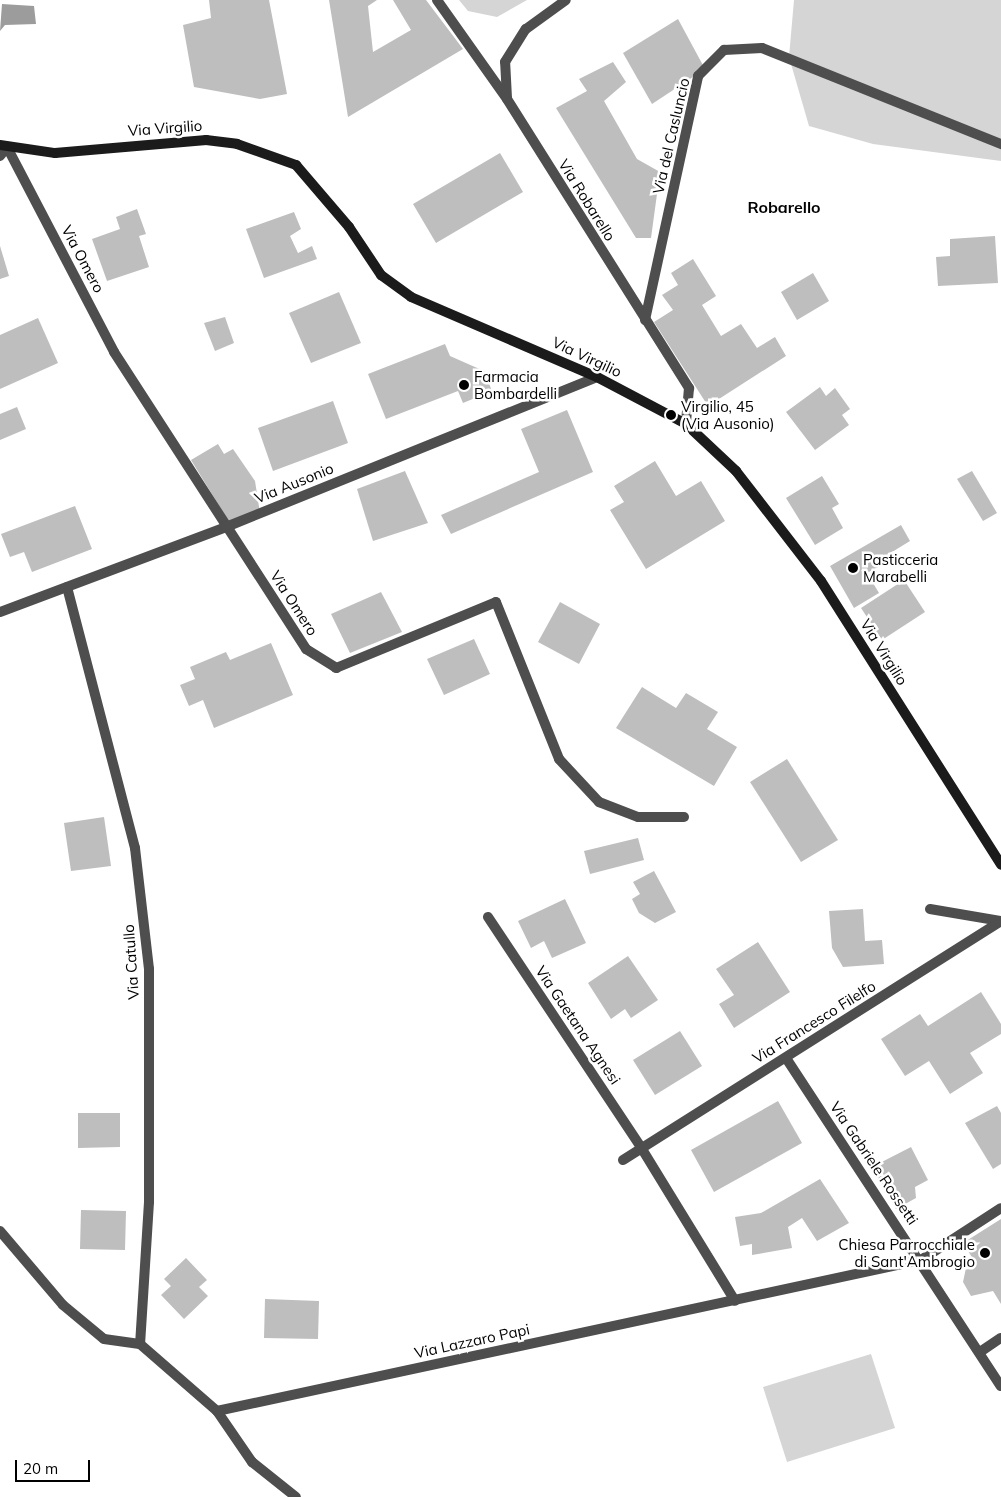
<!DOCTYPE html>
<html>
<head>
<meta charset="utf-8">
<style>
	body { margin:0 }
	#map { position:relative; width:1001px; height:1497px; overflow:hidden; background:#fff; font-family:Mulish,sans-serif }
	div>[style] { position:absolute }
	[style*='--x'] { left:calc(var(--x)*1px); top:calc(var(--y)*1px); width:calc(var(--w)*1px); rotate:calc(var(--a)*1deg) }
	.green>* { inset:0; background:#d5d5d5 }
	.water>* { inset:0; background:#9c9c9c }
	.building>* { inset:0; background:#bebebe }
	.lane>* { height:10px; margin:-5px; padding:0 5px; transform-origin:5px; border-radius:5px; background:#4e4e4e }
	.street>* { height:10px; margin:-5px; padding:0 5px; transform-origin:5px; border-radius:5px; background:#4e4e4e }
	.secondary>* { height:10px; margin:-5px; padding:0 5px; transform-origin:5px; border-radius:5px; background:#1b1b1b }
	.dots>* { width:14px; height:14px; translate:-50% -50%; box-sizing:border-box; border:2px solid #fff; border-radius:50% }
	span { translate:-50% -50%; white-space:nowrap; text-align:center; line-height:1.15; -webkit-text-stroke:5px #fff; paint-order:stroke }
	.street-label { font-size:15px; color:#000 }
	.poi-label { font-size:15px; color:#000 }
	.left { translate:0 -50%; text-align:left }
	.right { translate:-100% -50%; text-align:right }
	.neighbourhood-label { font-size:16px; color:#000; font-weight:700 }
	.scale { position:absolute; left:15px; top:1460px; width:75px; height:22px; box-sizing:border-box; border:2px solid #000; border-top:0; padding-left:6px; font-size:15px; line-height:18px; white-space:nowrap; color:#000; -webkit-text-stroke:4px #fff; paint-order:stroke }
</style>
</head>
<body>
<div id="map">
	<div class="green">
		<div style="clip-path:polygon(459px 0,527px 0,497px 17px,468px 11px)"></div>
		<div style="clip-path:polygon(794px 0,1001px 0,1001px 161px,873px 144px,809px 126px,789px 57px)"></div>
		<div style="clip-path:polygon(871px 1354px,895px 1428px,787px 1462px,763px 1387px)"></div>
	</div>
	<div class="water">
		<div style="clip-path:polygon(2px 4px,34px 6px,36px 24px,5px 25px,0 31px)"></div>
	</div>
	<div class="building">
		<div style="clip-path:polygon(209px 0,269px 0,287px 94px,260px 99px,194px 87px,183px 25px,211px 18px)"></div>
		<div style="clip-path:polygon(329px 0,377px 0,368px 6px,373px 52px,411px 30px,393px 0,426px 0,463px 49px,348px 117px)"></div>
		<div style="clip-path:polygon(678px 19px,705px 69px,652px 104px,623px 53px)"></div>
		<div style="clip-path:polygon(613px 62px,626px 82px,604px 101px,637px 159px,660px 172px,651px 238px,636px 238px,556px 108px,587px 91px,579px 79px)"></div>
		<div style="clip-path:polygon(500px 153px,523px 192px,436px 243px,413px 204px)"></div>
		<div style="clip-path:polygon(137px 209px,146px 234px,139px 236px,149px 267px,107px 281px,92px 239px,120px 229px,116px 217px)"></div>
		<div style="clip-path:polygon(294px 212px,301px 229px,290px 236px,298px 253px,312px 246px,317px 259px,264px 278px,246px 229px)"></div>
		<div style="clip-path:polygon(995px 236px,998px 283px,938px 286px,936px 257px,950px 256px,950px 239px)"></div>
		<div style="clip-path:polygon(0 246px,9px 276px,0 279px)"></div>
		<div style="clip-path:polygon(693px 259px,716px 296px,702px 305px,721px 336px,741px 324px,757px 348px,775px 337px,786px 356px,708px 406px,654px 322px,673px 310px,662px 295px,678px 285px,671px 273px)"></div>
		<div style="clip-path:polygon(813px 273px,829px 301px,797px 320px,781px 292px)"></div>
		<div style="clip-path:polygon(339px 292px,361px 343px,311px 363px,289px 313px)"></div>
		<div style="clip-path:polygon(225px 317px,234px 343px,215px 351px,204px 323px)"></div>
		<div style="clip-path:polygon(38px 318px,58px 363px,0 389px,0 335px)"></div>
		<div style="clip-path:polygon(445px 344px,450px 356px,484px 371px,492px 391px,463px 403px,458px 391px,386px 419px,368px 374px)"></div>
		<div style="clip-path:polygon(820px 387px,826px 396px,835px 388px,850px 409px,842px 415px,849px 425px,815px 450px,786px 412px)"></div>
		<div style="clip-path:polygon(333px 401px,348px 443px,273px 471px,258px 428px)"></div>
		<div style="clip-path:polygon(17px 407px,26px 429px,0 440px,0 414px)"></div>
		<div style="clip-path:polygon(567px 410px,593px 472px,451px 534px,441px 515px,539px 472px,521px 429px)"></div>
		<div style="clip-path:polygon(218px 444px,224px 454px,233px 449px,255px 481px,260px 513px,231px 525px,191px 460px)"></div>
		<div style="clip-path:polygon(655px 461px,676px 496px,701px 481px,725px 521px,646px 569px,610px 510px,624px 502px,614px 486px)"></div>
		<div style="clip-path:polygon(405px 471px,428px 523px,373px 541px,357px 489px)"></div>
		<div style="clip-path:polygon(972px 471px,997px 513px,983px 521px,957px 479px)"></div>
		<div style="clip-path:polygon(822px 476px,839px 504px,832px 508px,843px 528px,815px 545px,786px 498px)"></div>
		<div style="clip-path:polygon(75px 506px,92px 549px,32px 572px,24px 552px,10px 557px,1px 534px)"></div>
		<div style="clip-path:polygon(901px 525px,910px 541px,879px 560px,882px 565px,867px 573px,879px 593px,854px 608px,830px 566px)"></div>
		<div style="clip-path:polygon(904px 580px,925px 612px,882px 640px,861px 608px)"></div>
		<div style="clip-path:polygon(381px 592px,402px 632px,350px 653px,331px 614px)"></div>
		<div style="clip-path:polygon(560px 602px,600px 624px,579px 664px,538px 642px)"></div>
		<div style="clip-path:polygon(474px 639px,490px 674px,444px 695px,427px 659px)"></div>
		<div style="clip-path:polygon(271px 643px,293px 695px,214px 728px,203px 700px,189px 706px,180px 685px,195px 679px,190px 667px,226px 652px,230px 660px)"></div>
		<div style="clip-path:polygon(642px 687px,676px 708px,686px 693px,718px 712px,707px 729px,737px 747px,714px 786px,616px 728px)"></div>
		<div style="clip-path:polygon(787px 759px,838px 840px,801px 862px,750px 782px)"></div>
		<div style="clip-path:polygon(104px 817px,111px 866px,71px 871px,64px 823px)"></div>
		<div style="clip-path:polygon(638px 838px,644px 860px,590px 874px,584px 851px)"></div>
		<div style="clip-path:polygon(654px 871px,676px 912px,655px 923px,639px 913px,632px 899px,640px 894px,633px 882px)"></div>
		<div style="clip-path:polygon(565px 899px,586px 943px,552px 958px,544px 941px,531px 948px,518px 921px)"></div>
		<div style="clip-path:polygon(863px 909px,865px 941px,882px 940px,884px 964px,843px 967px,832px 948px,829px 911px)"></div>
		<div style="clip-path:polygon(758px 942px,790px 992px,734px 1028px,719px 1004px,734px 995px,716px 969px)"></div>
		<div style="clip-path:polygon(628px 956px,658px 1000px,631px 1018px,625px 1009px,611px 1019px,588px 983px)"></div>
		<div style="clip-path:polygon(981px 992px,1001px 1024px,1001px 1034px,970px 1053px,983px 1073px,950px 1094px,929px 1061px,905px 1076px,881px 1039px,920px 1014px,928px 1026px)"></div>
		<div style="clip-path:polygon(680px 1031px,702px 1066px,655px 1095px,633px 1060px)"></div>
		<div style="clip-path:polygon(778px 1101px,802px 1143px,714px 1192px,691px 1150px)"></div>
		<div style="clip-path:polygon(997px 1106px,1001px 1113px,1001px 1164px,993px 1169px,965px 1123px)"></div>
		<div style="clip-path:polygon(78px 1113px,120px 1113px,120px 1147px,78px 1148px)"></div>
		<div style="clip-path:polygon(911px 1147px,928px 1180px,915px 1187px,916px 1198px,896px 1209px,872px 1167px)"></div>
		<div style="clip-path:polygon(820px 1179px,849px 1223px,817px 1241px,802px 1218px,788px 1227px,792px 1248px,752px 1255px,752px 1244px,740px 1246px,735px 1217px,761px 1213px)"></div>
		<div style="clip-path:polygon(81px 1210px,126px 1211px,125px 1250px,80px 1249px)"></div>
		<div style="clip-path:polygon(1001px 1219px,1001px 1304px,993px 1291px,971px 1296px,963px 1282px,966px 1268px,975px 1262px,963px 1243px)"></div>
		<div style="clip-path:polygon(186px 1258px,207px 1280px,199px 1287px,208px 1296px,184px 1319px,161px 1295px,171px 1286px,164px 1279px)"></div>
		<div style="clip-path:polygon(265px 1299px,319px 1301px,318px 1339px,264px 1338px)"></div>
	</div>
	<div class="lane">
		<div style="--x:488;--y:917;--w:278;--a:56.4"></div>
	</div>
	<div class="street">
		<div style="--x:437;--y:0;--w:121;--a:54.7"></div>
		<div style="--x:507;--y:99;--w:342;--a:57.8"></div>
		<div style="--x:689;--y:388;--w:36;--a:95"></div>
		<div style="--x:507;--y:98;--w:36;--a:-93"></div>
		<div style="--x:505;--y:62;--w:39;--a:-58"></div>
		<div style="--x:526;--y:29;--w:49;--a:-35.9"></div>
		<div style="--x:0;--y:156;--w:11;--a:-52"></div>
		<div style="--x:7;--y:147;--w:231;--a:62.4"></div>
		<div style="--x:114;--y:352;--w:354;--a:57.1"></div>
		<div style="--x:306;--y:649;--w:36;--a:32"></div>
		<div style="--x:336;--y:668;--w:173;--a:-22.4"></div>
		<div style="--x:496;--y:602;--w:169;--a:68.1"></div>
		<div style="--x:559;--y:759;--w:59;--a:47.1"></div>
		<div style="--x:599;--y:802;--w:42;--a:21"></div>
		<div style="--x:638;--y:817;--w:46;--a:0"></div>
		<div style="--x:645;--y:320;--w:250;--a:-77.7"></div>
		<div style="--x:698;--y:76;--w:37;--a:-45"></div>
		<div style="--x:724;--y:50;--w:38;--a:-3"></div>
		<div style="--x:762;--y:48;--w:258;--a:21.9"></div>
		<div style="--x:67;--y:587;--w:270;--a:75.4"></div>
		<div style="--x:135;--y:848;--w:122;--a:83.4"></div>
		<div style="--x:149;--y:969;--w:233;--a:90"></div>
		<div style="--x:149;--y:1202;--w:142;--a:93.6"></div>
		<div style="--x:0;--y:612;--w:241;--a:-20.6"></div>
		<div style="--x:226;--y:527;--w:400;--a:-22"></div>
		<div style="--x:930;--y:909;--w:72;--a:9.6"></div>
		<div style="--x:786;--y:1058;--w:392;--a:56.8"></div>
		<div style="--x:642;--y:1149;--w:178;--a:58.5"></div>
		<div style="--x:623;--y:1160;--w:447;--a:-32.3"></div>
		<div style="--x:0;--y:1231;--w:97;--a:49.6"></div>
		<div style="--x:63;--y:1305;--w:53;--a:39.7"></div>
		<div style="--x:104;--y:1339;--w:36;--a:8"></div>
		<div style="--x:140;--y:1344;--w:102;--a:41"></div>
		<div style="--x:217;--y:1411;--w:720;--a:-12.11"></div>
		<div style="--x:921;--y:1260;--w:95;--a:-33"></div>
		<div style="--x:980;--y:1352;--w:25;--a:-34"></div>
		<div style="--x:217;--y:1411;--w:62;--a:55.5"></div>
		<div style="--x:252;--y:1462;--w:56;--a:38.5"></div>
	</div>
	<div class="secondary">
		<div style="--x:0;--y:145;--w:56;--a:8.3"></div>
		<div style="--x:55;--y:153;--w:152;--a:-4.9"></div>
		<div style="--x:206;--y:140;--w:31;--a:7"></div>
		<div style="--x:237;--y:144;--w:63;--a:19.6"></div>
		<div style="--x:296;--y:165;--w:82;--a:49.5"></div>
		<div style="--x:349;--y:227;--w:58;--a:56.3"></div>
		<div style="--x:381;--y:275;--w:37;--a:36"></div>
		<div style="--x:411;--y:297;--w:202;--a:23.3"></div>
		<div style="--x:597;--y:377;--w:101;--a:27.8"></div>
		<div style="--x:686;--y:424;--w:69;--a:43.2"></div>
		<div style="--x:736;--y:471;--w:139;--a:52.3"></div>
		<div style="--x:821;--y:581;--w:336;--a:57.6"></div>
	</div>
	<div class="dots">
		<div style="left:464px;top:385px;background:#000"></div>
		<div style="left:671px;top:415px;background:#000"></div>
		<div style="left:853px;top:568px;background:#000"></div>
		<div style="left:985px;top:1253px;background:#000"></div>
	</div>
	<div class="street-label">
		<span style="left:165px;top:128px;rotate:-4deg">Via Virgilio</span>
		<span style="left:671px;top:136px;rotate:-77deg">Via del Casluncio</span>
		<span style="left:587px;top:200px;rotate:58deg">Via Robarello</span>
		<span style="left:83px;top:259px;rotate:62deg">Via Omero</span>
		<span style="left:587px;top:357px;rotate:25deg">Via Virgilio</span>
		<span style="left:294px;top:483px;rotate:-22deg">Via Ausonio</span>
		<span style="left:294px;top:603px;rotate:57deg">Via Omero</span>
		<span style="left:884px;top:652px;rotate:58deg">Via Virgilio</span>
		<span style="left:131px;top:962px;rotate:-94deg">Via Catullo</span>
		<span style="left:814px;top:1022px;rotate:-32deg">Via Francesco Filelfo</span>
		<span style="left:578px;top:1025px;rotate:56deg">Via Gaetana Agnesi</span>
		<span style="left:874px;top:1163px;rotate:56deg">Via Gabriele Rossetti</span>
		<span style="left:472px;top:1341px;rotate:-12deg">Via Lazzaro Papi</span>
	</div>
	<div class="poi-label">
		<span class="left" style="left:474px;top:385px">Farmacia<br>Bombardelli</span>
		<span class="left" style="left:681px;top:415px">Virgilio, 45<br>(Via Ausonio)</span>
		<span class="left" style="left:863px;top:568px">Pasticceria<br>Marabelli</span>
		<span class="right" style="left:975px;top:1253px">Chiesa Parrocchiale<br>di Sant'Ambrogio</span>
	</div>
	<div class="neighbourhood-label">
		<span style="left:784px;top:207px">Robarello</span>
	</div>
	<div class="scale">20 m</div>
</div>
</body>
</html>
